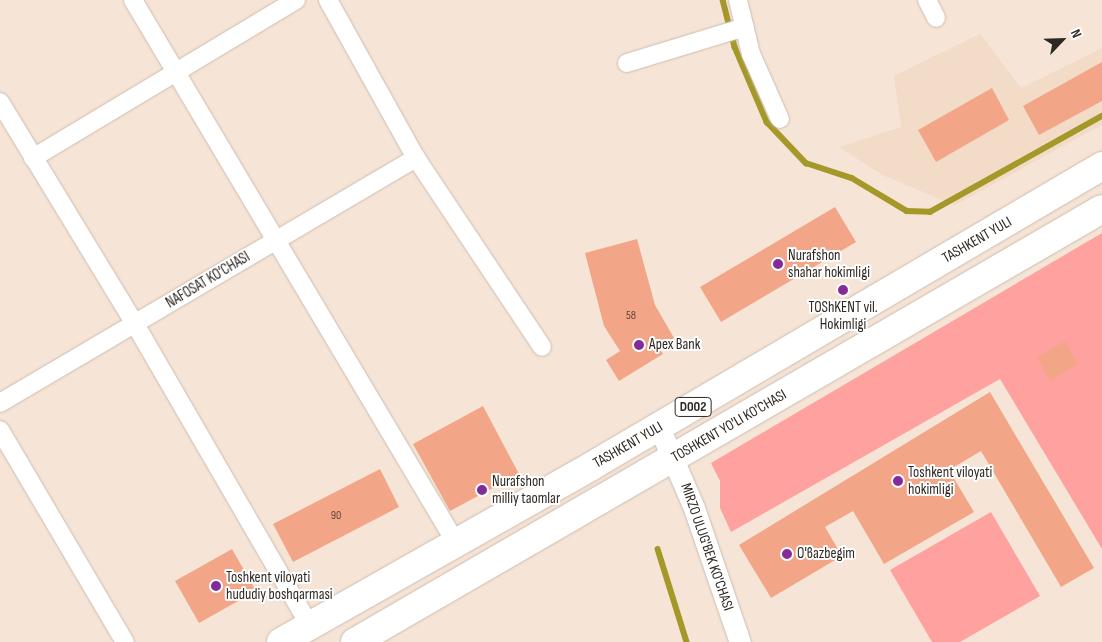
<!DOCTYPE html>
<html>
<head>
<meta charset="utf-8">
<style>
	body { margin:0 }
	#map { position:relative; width:1102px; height:642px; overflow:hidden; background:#f6e5d7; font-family:"Sofia Sans Condensed",sans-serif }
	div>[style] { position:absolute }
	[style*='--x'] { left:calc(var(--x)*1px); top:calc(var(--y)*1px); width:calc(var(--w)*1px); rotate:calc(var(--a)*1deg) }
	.built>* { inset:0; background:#f2dbc7 }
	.green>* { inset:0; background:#ffa19e }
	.stream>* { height:5.5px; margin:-2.75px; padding:0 2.75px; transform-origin:2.75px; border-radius:2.75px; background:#a49828 }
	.building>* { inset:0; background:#f3a687 }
	.roads { filter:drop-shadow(0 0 1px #cdbdaf) drop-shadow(0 0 1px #cdbdaf) }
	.minor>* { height:18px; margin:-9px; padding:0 9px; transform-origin:9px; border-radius:9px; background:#fff }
	.tertiary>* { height:21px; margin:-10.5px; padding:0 10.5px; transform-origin:10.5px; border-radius:10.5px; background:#fff }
	.primary>* { height:28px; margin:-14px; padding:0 14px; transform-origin:14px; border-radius:14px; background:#fff }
	.dots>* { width:14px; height:14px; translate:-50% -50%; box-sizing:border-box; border:2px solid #fff; border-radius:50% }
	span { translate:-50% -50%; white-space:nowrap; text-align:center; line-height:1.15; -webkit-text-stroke:4px #fff; paint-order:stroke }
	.number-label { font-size:12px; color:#5f483c }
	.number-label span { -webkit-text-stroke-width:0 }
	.shield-label span { padding:1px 4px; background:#fff; border:1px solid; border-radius:4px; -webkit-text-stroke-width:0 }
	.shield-label { font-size:14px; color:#2e2823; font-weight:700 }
	.street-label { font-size:15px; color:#2e2823 }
	.poi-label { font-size:15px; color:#2e2823 }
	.left { translate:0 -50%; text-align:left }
	.north { position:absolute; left:1037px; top:15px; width:50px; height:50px; -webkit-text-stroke:4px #fff; paint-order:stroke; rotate:66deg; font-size:14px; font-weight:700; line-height:20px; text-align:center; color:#2e2823 }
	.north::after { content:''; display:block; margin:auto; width:18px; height:22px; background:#2e2823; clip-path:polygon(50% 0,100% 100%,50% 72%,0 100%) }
</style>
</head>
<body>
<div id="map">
	<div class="built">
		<div style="clip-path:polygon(980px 34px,1021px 88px,1102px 48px,1102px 125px,955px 205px,882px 175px,839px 147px,901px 127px,894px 76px)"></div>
	</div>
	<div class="green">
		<div style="clip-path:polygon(1102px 233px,1102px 549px,1000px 379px,731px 532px,720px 508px,720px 481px,711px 463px)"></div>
		<div style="clip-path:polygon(991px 512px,1040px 596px,960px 642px,932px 642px,890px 570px)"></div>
	</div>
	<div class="stream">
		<div style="--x:723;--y:0;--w:49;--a:75.7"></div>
		<div style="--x:735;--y:47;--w:82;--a:66.9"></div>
		<div style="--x:767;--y:122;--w:57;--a:46.4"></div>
		<div style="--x:806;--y:163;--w:48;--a:18.1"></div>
		<div style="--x:852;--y:178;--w:64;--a:31"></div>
		<div style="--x:907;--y:211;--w:23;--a:2"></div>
		<div style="--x:930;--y:212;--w:197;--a:-29.2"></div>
		<div style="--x:658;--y:549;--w:97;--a:72.7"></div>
	</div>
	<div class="building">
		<div style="clip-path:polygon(1102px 62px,1102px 101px,1039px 135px,1023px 106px)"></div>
		<div style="clip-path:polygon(992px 88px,1009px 120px,936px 162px,918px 130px)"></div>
		<div style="clip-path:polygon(835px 207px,856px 242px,721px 322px,700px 287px)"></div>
		<div style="clip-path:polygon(637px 239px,655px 305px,674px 338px,659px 348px,663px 354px,619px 381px,606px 360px,620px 351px,604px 326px,585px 253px)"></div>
		<div style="clip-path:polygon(1065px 341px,1078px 364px,1050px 381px,1037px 358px)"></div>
		<div style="clip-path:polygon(990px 392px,1094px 568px,1061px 587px,981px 451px,949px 470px,974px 512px,884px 564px,853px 511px,825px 527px,842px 556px,771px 598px,739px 545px)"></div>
		<div style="clip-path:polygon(483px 406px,519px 474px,450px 511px,413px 444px)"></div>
		<div style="clip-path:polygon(380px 469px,399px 507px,293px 562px,273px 524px)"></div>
		<div style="clip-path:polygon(232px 549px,256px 591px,199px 623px,175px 581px)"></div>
	</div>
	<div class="roads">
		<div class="minor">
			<div style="--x:133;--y:0;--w:632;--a:59.25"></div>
			<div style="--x:328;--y:0;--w:181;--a:60.9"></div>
			<div style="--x:416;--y:158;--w:227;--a:56.3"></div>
			<div style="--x:738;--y:0;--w:56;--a:76.5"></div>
			<div style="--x:751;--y:54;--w:71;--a:66"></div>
			<div style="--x:927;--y:0;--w:20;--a:63"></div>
			<div style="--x:627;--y:63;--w:123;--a:-17"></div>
			<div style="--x:0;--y:102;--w:260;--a:58.7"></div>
			<div style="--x:135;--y:324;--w:349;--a:59.9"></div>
			<div style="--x:33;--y:158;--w:307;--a:-31"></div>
			<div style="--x:0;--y:403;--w:483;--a:-30.5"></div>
			<div style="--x:0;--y:430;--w:246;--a:59.5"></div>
		</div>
		<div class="tertiary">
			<div style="--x:659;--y:427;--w:88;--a:66.6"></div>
			<div style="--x:694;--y:508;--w:142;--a:71.1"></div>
		</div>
		<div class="primary">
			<div style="--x:281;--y:642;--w:355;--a:-29.5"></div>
			<div style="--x:590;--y:467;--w:594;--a:-30.45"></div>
			<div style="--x:355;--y:642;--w:863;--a:-30.1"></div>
		</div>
	</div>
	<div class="dots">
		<div style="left:778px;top:264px;background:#852a96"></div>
		<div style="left:843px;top:290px;background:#852a96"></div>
		<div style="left:639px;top:345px;background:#852a96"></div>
		<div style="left:898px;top:481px;background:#852a96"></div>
		<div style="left:482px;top:490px;background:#852a96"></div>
		<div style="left:787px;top:554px;background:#852a96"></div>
		<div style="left:216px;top:586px;background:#852a96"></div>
	</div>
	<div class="number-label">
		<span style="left:631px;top:316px">58</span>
		<span style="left:336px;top:516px">90</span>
	</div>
	<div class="shield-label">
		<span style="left:693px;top:407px">D002</span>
	</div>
	<div class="street-label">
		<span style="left:977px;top:240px;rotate:-30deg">TASHKENT YULI</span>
		<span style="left:208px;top:280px;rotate:-31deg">NAFOSAT KO‘CHASI</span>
		<span style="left:729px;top:426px;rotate:-30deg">TOSHKENT YO'LI KO'CHASI</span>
		<span style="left:628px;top:445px;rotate:-30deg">TASHKENT YULI</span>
		<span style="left:707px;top:547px;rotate:71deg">MIRZO ULUG'BEK KO'CHASI</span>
	</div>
	<div class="poi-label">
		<span class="left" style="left:788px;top:264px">Nurafshon<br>shahar hokimligi</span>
		<span style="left:843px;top:316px">TOShKENT vil.<br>Hokimligi</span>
		<span class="left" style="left:649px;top:345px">Apex Bank</span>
		<span class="left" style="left:908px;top:481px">Toshkent viloyati<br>hokimligi</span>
		<span class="left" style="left:492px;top:490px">Nurafshon<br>milliy taomlar</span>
		<span class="left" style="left:797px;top:554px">O'ваzbegim</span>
		<span class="left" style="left:226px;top:586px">Toshkent viloyati<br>hududiy boshqarmasi</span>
	</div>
	<div class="north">N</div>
</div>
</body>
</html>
